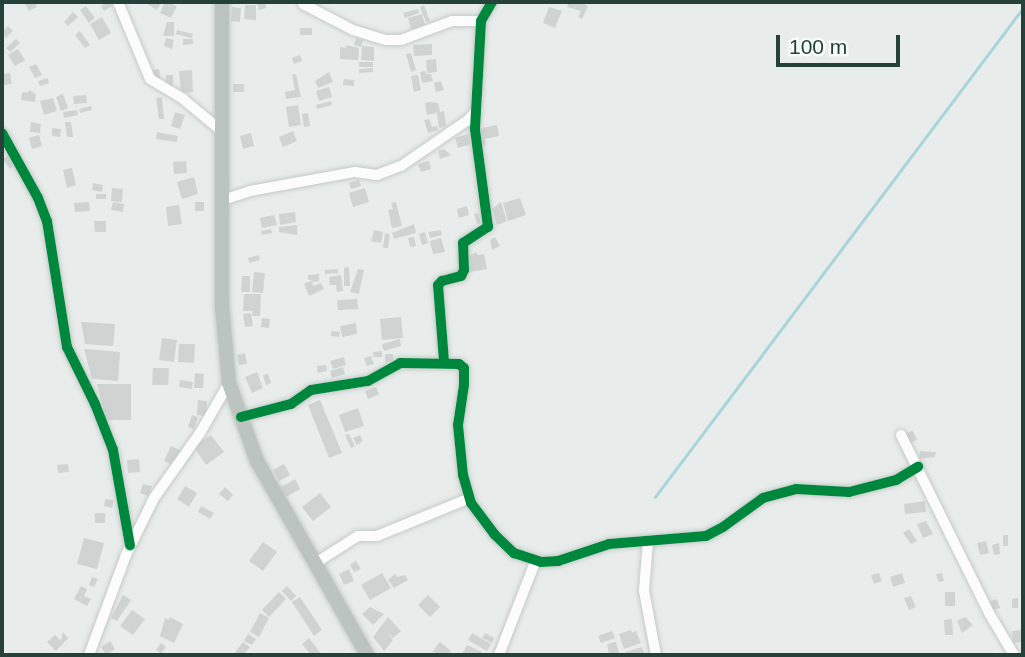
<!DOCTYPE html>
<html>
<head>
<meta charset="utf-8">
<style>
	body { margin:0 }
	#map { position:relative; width:1025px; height:657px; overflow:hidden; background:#e8edeb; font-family:Arial,sans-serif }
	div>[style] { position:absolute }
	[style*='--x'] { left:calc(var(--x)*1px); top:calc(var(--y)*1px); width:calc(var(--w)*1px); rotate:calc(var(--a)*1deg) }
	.stream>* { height:2.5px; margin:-1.25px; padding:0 1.25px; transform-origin:1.25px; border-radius:1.25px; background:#a9d4db }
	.building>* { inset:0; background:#cfd4d2 }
	.roads { filter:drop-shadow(0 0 2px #c5cac8) drop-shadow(0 0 2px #c5cac8) }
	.minor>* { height:10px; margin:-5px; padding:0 5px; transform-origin:5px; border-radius:5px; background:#fcfcfc }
	.highway>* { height:14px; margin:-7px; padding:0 7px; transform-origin:7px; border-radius:7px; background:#bcc4c2 }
	.cycleway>* { height:10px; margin:-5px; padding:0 5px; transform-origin:5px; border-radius:5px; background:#00873e }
	span { translate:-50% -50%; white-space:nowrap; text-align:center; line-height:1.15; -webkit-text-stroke:6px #f7fbf9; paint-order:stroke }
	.frame { position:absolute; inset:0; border:4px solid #24423a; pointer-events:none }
	.scale { position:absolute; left:776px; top:35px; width:124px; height:32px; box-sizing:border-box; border:4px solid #24423a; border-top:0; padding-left:9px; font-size:21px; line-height:24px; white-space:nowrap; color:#24423a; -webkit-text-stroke:5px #f7fbf9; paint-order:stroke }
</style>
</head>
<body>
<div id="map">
	<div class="stream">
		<div style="--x:655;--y:497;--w:612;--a:-53.04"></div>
	</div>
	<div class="building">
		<div style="clip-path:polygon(29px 2px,35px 2px,37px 7px,29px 11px,25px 4px)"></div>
		<div style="clip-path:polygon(109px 2px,112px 6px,104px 11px,101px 6px)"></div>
		<div style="clip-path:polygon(144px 2px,162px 2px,157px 10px)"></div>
		<div style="clip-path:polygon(165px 2px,177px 6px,171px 18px,160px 13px)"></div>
		<div style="clip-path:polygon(257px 2px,265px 2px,266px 8px,259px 10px)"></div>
		<div style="clip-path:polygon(569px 2px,581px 2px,588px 6px,582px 19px,578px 17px,581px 11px,567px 7px)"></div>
		<div style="clip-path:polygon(245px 5px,256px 5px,256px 20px,244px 19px)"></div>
		<div style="clip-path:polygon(424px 5px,430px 21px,426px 22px,420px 7px)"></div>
		<div style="clip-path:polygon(86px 6px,95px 18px,89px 23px,80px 10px)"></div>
		<div style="clip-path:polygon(232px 7px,241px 8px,240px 22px,231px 21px)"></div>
		<div style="clip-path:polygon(549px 7px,562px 11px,555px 28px,543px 23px)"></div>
		<div style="clip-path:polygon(418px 9px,419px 13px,405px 18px,403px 13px)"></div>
		<div style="clip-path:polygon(73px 12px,78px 17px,68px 26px,64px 22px)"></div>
		<div style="clip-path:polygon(422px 14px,425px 25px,411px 29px,408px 18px)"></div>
		<div style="clip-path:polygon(102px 17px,111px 33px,99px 40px,90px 24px)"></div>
		<div style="clip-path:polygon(167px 22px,174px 22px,174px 36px,163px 36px)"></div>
		<div style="clip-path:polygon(8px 26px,13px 31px,6px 38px,2px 32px)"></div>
		<div style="clip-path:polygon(300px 28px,312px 28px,312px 35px,300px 35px)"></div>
		<div style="clip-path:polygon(177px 30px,193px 34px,192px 38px,176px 34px)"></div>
		<div style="clip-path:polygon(80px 31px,90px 45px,85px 48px,75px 35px)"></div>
		<div style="clip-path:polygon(166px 38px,174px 40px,172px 49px,164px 46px)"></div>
		<div style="clip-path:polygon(356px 38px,363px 40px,361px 47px,354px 45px)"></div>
		<div style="clip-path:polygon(16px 39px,20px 43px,10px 52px,6px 48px)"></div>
		<div style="clip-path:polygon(183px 39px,193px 39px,193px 44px,183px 45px)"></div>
		<div style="clip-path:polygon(432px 44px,432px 55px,414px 56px,413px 45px)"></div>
		<div style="clip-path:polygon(346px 45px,359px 48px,358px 60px,340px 59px,340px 47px,346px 48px)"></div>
		<div style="clip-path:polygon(362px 46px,374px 47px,374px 61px,361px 60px)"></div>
		<div style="clip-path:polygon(18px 49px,25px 60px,15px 66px,8px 55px)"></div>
		<div style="clip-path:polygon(411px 53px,416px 70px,411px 72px,406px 54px)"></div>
		<div style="clip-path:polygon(300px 55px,302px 61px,294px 64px,292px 58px)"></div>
		<div style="clip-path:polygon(436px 59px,437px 72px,427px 73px,426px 60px)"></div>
		<div style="clip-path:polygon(359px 62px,373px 62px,373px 67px,359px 67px)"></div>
		<div style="clip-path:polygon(36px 64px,42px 75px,35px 78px,29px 67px)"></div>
		<div style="clip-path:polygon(373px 68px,373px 72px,359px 73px,359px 69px)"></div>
		<div style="clip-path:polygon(159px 69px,160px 78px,155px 79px,153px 70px)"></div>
		<div style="clip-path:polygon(192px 70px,193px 92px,181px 93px,179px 71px)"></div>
		<div style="clip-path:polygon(425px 71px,426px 74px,431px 74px,433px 81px,422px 83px,420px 72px)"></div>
		<div style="clip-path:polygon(329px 72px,333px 82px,318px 88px,315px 81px)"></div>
		<div style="clip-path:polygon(10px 73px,12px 84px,4px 85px,2px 74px)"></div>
		<div style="clip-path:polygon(296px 74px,301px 97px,286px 99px,285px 92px,295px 90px,292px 75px)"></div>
		<div style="clip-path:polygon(166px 75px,173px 75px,173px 89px,166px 89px)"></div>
		<div style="clip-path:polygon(418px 75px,421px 90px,414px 92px,411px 76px)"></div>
		<div style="clip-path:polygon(48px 78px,49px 83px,40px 86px,38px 81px)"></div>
		<div style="clip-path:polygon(344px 79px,354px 80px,354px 86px,343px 85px)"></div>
		<div style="clip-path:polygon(441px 81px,444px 90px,436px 92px,434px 83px)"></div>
		<div style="clip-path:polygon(233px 84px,244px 84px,244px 92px,233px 92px)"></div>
		<div style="clip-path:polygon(329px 87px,332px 97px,319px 101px,316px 91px)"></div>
		<div style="clip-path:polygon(29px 90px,36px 94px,35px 102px,21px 100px,22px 92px,28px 93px)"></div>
		<div style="clip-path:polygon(63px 94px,68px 108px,61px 111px,56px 97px)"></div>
		<div style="clip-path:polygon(86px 95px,87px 103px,74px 104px,73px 96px)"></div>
		<div style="clip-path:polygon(162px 97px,164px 119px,159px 119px,156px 98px)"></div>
		<div style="clip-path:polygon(53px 98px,57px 111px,44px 115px,40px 101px)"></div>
		<div style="clip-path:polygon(331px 101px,332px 105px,317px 109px,316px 105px)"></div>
		<div style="clip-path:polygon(430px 102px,438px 103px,440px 112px,444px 111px,446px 126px,439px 128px,437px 113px,427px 115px,425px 103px)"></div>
		<div style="clip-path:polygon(298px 105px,301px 125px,289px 127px,286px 107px)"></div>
		<div style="clip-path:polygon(91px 106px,92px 110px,80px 113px,79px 109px)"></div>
		<div style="clip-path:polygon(77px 110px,78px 115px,64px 118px,63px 112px)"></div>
		<div style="clip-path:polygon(175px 112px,185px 115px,180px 129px,171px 126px)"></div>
		<div style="clip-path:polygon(308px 113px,310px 126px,304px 127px,302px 114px)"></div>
		<div style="clip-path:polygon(429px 119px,432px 127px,437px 126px,438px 130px,428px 133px,424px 120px)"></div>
		<div style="clip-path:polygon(31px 122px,41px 124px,40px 133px,30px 132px)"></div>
		<div style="clip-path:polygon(65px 122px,71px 122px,73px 137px,67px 137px)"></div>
		<div style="clip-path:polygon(497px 125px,499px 136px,485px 139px,486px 145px,480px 147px,477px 129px)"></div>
		<div style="clip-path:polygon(52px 128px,61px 129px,60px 137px,52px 136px)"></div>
		<div style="clip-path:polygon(293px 131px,297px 141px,283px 147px,279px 137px)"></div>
		<div style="clip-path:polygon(157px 132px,178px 136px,177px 142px,156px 139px)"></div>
		<div style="clip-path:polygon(251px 133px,254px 146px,243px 149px,240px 136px)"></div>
		<div style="clip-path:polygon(468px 134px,471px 144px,458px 148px,455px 138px)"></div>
		<div style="clip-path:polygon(39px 135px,42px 146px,32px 149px,29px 138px)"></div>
		<div style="clip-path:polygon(444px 149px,451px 155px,440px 159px,438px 151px)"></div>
		<div style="clip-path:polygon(10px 154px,17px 164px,10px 169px,3px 159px)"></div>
		<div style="clip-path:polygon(186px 161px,187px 173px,174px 174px,173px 162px)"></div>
		<div style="clip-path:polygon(429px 161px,431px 169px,421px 172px,418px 164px)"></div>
		<div style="clip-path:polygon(72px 168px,76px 185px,67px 188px,63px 170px)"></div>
		<div style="clip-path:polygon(194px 177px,198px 194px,182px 199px,177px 182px)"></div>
		<div style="clip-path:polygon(359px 180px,361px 186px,351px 189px,349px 183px)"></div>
		<div style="clip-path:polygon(93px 183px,103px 185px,102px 192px,92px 190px)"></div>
		<div style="clip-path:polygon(112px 188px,123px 189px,122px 202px,111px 201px)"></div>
		<div style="clip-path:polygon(365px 188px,369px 202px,353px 207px,349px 193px)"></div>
		<div style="clip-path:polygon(96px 194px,106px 194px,106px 199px,96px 199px)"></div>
		<div style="clip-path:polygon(520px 198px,526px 215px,508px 221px,503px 203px)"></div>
		<div style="clip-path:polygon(89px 202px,90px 211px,75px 212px,74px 203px)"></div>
		<div style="clip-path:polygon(113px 202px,124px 204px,123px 212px,111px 210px)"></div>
		<div style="clip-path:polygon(195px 202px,204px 202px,204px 211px,195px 211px)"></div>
		<div style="clip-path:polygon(396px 202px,402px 226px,392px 228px,388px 210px,393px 209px,391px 203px)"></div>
		<div style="clip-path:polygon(501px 202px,507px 221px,497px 225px,492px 209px)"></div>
		<div style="clip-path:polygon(179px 205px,182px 224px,168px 226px,166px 207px)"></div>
		<div style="clip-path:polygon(467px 206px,469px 215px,459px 218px,457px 209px)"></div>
		<div style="clip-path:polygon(295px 212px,296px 222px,280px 225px,279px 214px)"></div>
		<div style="clip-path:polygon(478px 213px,481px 223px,477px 224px,474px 214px)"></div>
		<div style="clip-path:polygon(274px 215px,277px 225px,262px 228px,260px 218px)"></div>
		<div style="clip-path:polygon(94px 221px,106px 221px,106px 232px,95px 232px)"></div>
		<div style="clip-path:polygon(414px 224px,416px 233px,394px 239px,392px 233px)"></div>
		<div style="clip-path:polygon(297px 225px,297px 235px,279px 232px,279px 227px)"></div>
		<div style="clip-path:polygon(271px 229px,272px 233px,262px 235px,261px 231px)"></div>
		<div style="clip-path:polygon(374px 230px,383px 232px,381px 243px,371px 241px)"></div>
		<div style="clip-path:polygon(441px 230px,442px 235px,430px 238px,428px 232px)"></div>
		<div style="clip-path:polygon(425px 232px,428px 243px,422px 245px,419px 234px)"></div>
		<div style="clip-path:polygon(385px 233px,390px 234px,388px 248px,383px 248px)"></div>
		<div style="clip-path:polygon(414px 237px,416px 246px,410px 247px,408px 238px)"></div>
		<div style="clip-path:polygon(495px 237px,500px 246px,492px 250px,490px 240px)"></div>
		<div style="clip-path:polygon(441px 238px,445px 252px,433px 254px,430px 241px)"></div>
		<div style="clip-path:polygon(476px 252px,478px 255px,484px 254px,487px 269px,470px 272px,467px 257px)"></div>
		<div style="clip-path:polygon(259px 255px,260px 260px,249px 263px,248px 258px)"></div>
		<div style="clip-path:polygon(349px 267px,350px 286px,344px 286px,344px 268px)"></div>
		<div style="clip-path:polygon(338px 269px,338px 273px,325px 274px,325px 270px)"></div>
		<div style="clip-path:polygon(358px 269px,364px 270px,359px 294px,350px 292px)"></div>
		<div style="clip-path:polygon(254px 272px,265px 273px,263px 293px,252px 292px)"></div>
		<div style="clip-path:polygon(319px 274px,319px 281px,312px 282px,313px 286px,321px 283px,324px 289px,309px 296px,304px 284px,313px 280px,308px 280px,308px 275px)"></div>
		<div style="clip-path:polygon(341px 275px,343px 291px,337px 292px,336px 285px,330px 285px,329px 277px)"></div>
		<div style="clip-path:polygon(242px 276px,250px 276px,250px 292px,241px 292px)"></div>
		<div style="clip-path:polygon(244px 294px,261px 294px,260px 316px,252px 316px,253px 311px,243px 311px)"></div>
		<div style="clip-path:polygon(357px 299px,358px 309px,338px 310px,337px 300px)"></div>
		<div style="clip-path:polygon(251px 313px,253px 326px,245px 327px,243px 314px)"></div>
		<div style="clip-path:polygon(401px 317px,403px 338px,382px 340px,380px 319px)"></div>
		<div style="clip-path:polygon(262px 318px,270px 319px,269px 328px,261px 327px)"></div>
		<div style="clip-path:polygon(81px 322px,115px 324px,113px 346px,85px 344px)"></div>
		<div style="clip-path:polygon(356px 323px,357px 334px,342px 337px,340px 326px)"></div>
		<div style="clip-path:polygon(331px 331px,340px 332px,339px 337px,331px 336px)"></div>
		<div style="clip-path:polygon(162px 338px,177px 340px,174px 362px,159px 360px)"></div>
		<div style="clip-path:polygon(400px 339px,401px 346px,384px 351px,382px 344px)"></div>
		<div style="clip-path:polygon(179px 344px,195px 344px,194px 363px,178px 362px)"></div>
		<div style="clip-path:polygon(84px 349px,120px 352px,118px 381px,92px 379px)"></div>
		<div style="clip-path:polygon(382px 351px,382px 357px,373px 357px,373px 352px)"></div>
		<div style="clip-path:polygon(245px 353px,247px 364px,239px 365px,237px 355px)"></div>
		<div style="clip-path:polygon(385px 354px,393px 354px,393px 361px,385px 362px)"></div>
		<div style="clip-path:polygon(371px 356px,374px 364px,367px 366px,364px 358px)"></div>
		<div style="clip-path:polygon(344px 357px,346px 365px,333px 369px,330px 361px)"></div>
		<div style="clip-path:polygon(326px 365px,327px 371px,318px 373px,317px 366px)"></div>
		<div style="clip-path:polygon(343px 367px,345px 374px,332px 378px,330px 371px)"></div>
		<div style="clip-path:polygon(153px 368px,169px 368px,168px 385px,152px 385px)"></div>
		<div style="clip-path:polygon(257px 372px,263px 388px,252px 393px,245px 377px)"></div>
		<div style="clip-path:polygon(195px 373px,204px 374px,203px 388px,194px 388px)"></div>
		<div style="clip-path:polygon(268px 374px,271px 383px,266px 385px,263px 375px)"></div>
		<div style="clip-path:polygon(180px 380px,193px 382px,192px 389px,179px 387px)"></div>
		<div style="clip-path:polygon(97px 384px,131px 384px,131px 420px,106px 420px)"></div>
		<div style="clip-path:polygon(376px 387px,379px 394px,368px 399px,365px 391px)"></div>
		<div style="clip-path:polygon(198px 400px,207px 401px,206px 416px,197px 415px)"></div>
		<div style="clip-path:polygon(320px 400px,342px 453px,329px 458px,308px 405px)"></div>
		<div style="clip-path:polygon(358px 408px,364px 426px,345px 432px,339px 415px)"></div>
		<div style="clip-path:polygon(192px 415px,198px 417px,194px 429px,188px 427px)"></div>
		<div style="clip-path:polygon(913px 431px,917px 440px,910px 443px,906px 433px)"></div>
		<div style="clip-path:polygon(349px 434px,355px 446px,351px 448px,345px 435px)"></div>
		<div style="clip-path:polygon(211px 435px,224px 452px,206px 465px,194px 447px)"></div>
		<div style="clip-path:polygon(360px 435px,363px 441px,357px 445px,353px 438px)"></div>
		<div style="clip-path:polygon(171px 446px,182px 451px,175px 466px,164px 461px)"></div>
		<div style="clip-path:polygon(920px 451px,936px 452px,935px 457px,919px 459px)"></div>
		<div style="clip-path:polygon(139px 459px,140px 472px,128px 473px,127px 460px)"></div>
		<div style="clip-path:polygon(68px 464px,69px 472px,58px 473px,57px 465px)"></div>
		<div style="clip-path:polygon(284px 464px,290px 475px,279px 481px,273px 470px)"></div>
		<div style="clip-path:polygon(295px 479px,300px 489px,286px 497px,281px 487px)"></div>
		<div style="clip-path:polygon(143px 484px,152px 486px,149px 496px,140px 493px)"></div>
		<div style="clip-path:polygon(185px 486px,197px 493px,189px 507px,177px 499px)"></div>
		<div style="clip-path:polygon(225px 487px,233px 495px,228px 501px,219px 494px)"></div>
		<div style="clip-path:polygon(320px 493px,331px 507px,313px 521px,302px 507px)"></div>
		<div style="clip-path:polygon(105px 499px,114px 500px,112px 508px,104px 506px)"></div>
		<div style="clip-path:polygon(925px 501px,926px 512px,905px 514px,904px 504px)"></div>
		<div style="clip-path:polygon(201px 506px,214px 513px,210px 519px,198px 512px)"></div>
		<div style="clip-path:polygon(95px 513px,105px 513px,105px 523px,95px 523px)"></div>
		<div style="clip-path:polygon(926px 521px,933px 534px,923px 538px,917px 524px)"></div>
		<div style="clip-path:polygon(909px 529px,917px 541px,911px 544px,903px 533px)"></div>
		<div style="clip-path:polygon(1003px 535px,1008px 535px,1008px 546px,1003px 546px)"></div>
		<div style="clip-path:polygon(84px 538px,104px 543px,97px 569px,77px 564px)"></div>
		<div style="clip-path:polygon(986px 541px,989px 553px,980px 555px,977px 543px)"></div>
		<div style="clip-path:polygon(263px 542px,277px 552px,263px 571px,249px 561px)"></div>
		<div style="clip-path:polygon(999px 543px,1000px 554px,994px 555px,992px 545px)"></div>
		<div style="clip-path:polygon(356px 561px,361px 569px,354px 572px,350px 565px)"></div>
		<div style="clip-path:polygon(349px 569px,354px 581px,344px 585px,339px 574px)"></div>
		<div style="clip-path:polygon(382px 573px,391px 588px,370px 600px,361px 585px)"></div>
		<div style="clip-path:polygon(879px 573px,882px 581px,874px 584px,871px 575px)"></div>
		<div style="clip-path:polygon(902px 573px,905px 583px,893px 587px,890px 577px)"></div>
		<div style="clip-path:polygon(942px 573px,944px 581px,939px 582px,936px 574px)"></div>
		<div style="clip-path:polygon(395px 574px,397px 577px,405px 575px,408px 580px,394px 588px,388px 580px)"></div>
		<div style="clip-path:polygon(92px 577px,98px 579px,94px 587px,89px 585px)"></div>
		<div style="clip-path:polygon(81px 586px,87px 589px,84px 596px,91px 599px,87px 606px,74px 599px)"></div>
		<div style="clip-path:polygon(287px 586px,296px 596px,291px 601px,282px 591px)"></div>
		<div style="clip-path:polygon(279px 592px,286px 599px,269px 617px,262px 610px)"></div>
		<div style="clip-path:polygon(945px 592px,955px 592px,955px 606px,945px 606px)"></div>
		<div style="clip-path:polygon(123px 595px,131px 600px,117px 621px,111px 618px)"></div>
		<div style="clip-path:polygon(428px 595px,440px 607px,430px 617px,418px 605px)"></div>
		<div style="clip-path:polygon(911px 596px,916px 607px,909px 610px,904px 598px)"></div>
		<div style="clip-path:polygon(300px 597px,322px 630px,314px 636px,292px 602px)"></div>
		<div style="clip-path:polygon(1018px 598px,1018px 608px,1012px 608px,1012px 599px)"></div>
		<div style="clip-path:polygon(997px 599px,1000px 608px,993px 610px,990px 601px)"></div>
		<div style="clip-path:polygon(370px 607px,384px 614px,373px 625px,362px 614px)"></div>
		<div style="clip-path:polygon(132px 610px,145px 619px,133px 635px,120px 626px)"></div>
		<div style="clip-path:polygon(260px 613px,269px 618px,259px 637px,250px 632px)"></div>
		<div style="clip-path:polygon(170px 617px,183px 624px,174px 643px,160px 636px,165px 618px,169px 620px)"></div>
		<div style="clip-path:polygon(388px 617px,401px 631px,393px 638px,386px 631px,393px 640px,384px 651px,373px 637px)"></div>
		<div style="clip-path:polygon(965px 617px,973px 625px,962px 633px,957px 621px)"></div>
		<div style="clip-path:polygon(952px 619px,953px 635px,945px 635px,944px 620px)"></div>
		<div style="clip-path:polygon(631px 630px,632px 633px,636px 631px,641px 643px,624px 649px,619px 634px)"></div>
		<div style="clip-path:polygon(1021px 630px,1022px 642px,1013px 643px,1012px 631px)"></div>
		<div style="clip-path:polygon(612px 631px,615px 638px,601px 643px,598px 636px)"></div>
		<div style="clip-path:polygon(63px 632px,68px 638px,56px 651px,47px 642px,55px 635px,61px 641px)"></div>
		<div style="clip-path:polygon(472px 633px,491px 644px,487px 651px,468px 640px)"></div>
		<div style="clip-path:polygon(485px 633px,494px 638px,492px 643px,482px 638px)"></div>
		<div style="clip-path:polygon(248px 634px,256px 639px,252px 645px,244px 641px)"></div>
		<div style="clip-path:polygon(309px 638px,322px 655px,311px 655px,302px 644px)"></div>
		<div style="clip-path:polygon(110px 641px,115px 649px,106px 655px,101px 647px)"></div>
		<div style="clip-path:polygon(243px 642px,250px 647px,243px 655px,233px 655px)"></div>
		<div style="clip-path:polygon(440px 642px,451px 651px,448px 655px,432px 652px)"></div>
		<div style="clip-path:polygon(616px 642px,619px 653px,609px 655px,607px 644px)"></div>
		<div style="clip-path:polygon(161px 643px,166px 647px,161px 654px,156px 650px)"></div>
		<div style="clip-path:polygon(467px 645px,482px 652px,481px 655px,462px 655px)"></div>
		<div style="clip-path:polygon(642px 647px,645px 655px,625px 655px,625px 652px)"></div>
	</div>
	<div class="roads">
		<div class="minor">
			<div style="--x:118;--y:2;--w:83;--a:67.4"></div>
			<div style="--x:150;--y:79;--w:39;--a:31"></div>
			<div style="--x:183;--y:99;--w:53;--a:39.7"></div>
			<div style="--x:303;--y:4;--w:56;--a:27.5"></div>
			<div style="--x:353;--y:30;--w:34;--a:17"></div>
			<div style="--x:386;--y:40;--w:15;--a:0"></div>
			<div style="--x:401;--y:40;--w:54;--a:-20.4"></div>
			<div style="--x:452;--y:21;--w:29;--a:0"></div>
			<div style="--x:2;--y:133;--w:74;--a:61"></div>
			<div style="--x:38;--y:198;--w:25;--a:69"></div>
			<div style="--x:47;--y:221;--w:128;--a:81"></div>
			<div style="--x:67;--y:347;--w:64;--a:63.8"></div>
			<div style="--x:95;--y:404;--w:49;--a:68.6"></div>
			<div style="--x:113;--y:450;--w:97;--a:79.9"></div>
			<div style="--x:223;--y:200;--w:28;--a:-18"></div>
			<div style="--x:250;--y:191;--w:107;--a:-10.3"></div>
			<div style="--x:355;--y:172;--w:22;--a:8"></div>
			<div style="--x:377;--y:175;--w:26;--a:-21"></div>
			<div style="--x:401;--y:166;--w:81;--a:-34.5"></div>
			<div style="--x:468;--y:120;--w:13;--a:-48"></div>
			<div style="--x:444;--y:361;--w:76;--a:-94.5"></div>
			<div style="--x:438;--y:285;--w:6;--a:-45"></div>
			<div style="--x:442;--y:281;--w:20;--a:-15"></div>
			<div style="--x:461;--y:276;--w:7;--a:-63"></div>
			<div style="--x:464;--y:270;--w:27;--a:-92"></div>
			<div style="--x:463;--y:243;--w:30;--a:-33"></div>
			<div style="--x:488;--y:227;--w:99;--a:-97.6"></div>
			<div style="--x:475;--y:129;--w:108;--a:-86.8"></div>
			<div style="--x:481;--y:21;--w:22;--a:-60"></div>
			<div style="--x:241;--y:417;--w:52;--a:-14.6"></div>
			<div style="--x:291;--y:404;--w:24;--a:-35"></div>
			<div style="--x:311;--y:390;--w:58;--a:-9"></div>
			<div style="--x:368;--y:381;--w:37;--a:-29"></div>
			<div style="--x:400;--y:363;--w:59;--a:1"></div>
			<div style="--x:459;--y:364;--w:6;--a:39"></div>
			<div style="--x:464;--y:368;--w:17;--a:90"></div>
			<div style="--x:464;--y:385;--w:40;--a:98.5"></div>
			<div style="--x:458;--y:425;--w:50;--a:84.3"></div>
			<div style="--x:463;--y:475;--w:29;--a:74"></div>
			<div style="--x:471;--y:503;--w:39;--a:53"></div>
			<div style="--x:494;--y:534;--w:28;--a:44"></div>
			<div style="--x:514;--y:553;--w:28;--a:18"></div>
			<div style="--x:541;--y:562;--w:17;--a:-3"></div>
			<div style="--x:558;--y:561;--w:54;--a:-18.4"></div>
			<div style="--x:609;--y:544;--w:97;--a:-4.7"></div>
			<div style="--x:706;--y:536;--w:19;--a:-28"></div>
			<div style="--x:723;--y:527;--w:49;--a:-35.9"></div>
			<div style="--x:763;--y:498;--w:34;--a:-15"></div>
			<div style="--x:796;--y:489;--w:53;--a:3.2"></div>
			<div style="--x:849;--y:492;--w:49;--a:-14.3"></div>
			<div style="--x:896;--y:480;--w:26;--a:-31"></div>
			<div style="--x:901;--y:435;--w:199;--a:63.7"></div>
			<div style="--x:989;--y:613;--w:49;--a:59.2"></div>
			<div style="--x:648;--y:541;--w:50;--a:94.6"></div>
			<div style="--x:644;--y:591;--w:65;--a:79.4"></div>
			<div style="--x:314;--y:564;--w:52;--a:-32.5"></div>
			<div style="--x:358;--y:536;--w:19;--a:0"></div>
			<div style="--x:377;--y:536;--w:100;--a:-22.2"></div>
			<div style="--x:89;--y:655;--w:107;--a:-69.7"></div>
			<div style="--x:126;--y:555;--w:64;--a:-63.8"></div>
			<div style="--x:154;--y:498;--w:80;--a:-54.7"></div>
			<div style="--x:200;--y:433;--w:58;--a:-59.9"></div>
			<div style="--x:499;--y:655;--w:100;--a:-68.8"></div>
		</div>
		<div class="highway">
			<div style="--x:222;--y:2;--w:304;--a:90"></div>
			<div style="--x:222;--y:306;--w:77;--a:84.8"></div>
			<div style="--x:229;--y:383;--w:83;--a:70.3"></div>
			<div style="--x:257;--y:461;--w:223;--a:60.4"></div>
		</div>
	</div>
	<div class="cycleway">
		<div style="--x:2;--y:133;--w:74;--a:61"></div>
		<div style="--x:38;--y:198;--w:25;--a:69"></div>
		<div style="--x:47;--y:221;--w:128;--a:81"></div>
		<div style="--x:67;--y:347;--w:64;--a:63.8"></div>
		<div style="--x:95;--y:404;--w:49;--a:68.6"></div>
		<div style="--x:113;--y:450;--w:97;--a:79.9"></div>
		<div style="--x:444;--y:361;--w:76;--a:-94.5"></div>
		<div style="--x:438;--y:285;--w:6;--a:-45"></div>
		<div style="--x:442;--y:281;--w:20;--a:-15"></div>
		<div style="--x:461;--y:276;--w:7;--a:-63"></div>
		<div style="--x:464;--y:270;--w:27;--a:-92"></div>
		<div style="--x:463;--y:243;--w:30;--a:-33"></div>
		<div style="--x:488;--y:227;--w:99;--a:-97.6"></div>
		<div style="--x:475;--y:129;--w:108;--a:-86.8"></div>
		<div style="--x:481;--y:21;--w:22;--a:-60"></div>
		<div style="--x:241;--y:417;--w:52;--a:-14.6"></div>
		<div style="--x:291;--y:404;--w:24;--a:-35"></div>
		<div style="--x:311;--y:390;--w:58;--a:-9"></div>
		<div style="--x:368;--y:381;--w:37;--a:-29"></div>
		<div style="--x:400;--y:363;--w:59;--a:1"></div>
		<div style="--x:459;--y:364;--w:6;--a:39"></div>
		<div style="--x:464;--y:368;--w:17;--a:90"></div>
		<div style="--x:464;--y:385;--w:40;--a:98.5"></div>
		<div style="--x:458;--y:425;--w:50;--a:84.3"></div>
		<div style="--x:463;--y:475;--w:29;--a:74"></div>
		<div style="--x:471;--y:503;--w:39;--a:53"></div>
		<div style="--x:494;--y:534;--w:28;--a:44"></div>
		<div style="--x:514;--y:553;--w:28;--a:18"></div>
		<div style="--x:541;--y:562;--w:17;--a:-3"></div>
		<div style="--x:558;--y:561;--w:54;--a:-18.4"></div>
		<div style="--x:609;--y:544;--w:97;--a:-4.7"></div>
		<div style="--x:706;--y:536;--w:19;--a:-28"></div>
		<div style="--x:723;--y:527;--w:49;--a:-35.9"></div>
		<div style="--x:763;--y:498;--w:34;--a:-15"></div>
		<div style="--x:796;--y:489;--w:53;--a:3.2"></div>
		<div style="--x:849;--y:492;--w:49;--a:-14.3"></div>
		<div style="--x:896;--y:480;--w:26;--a:-31"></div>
	</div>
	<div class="frame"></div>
	<div class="scale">100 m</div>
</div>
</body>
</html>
